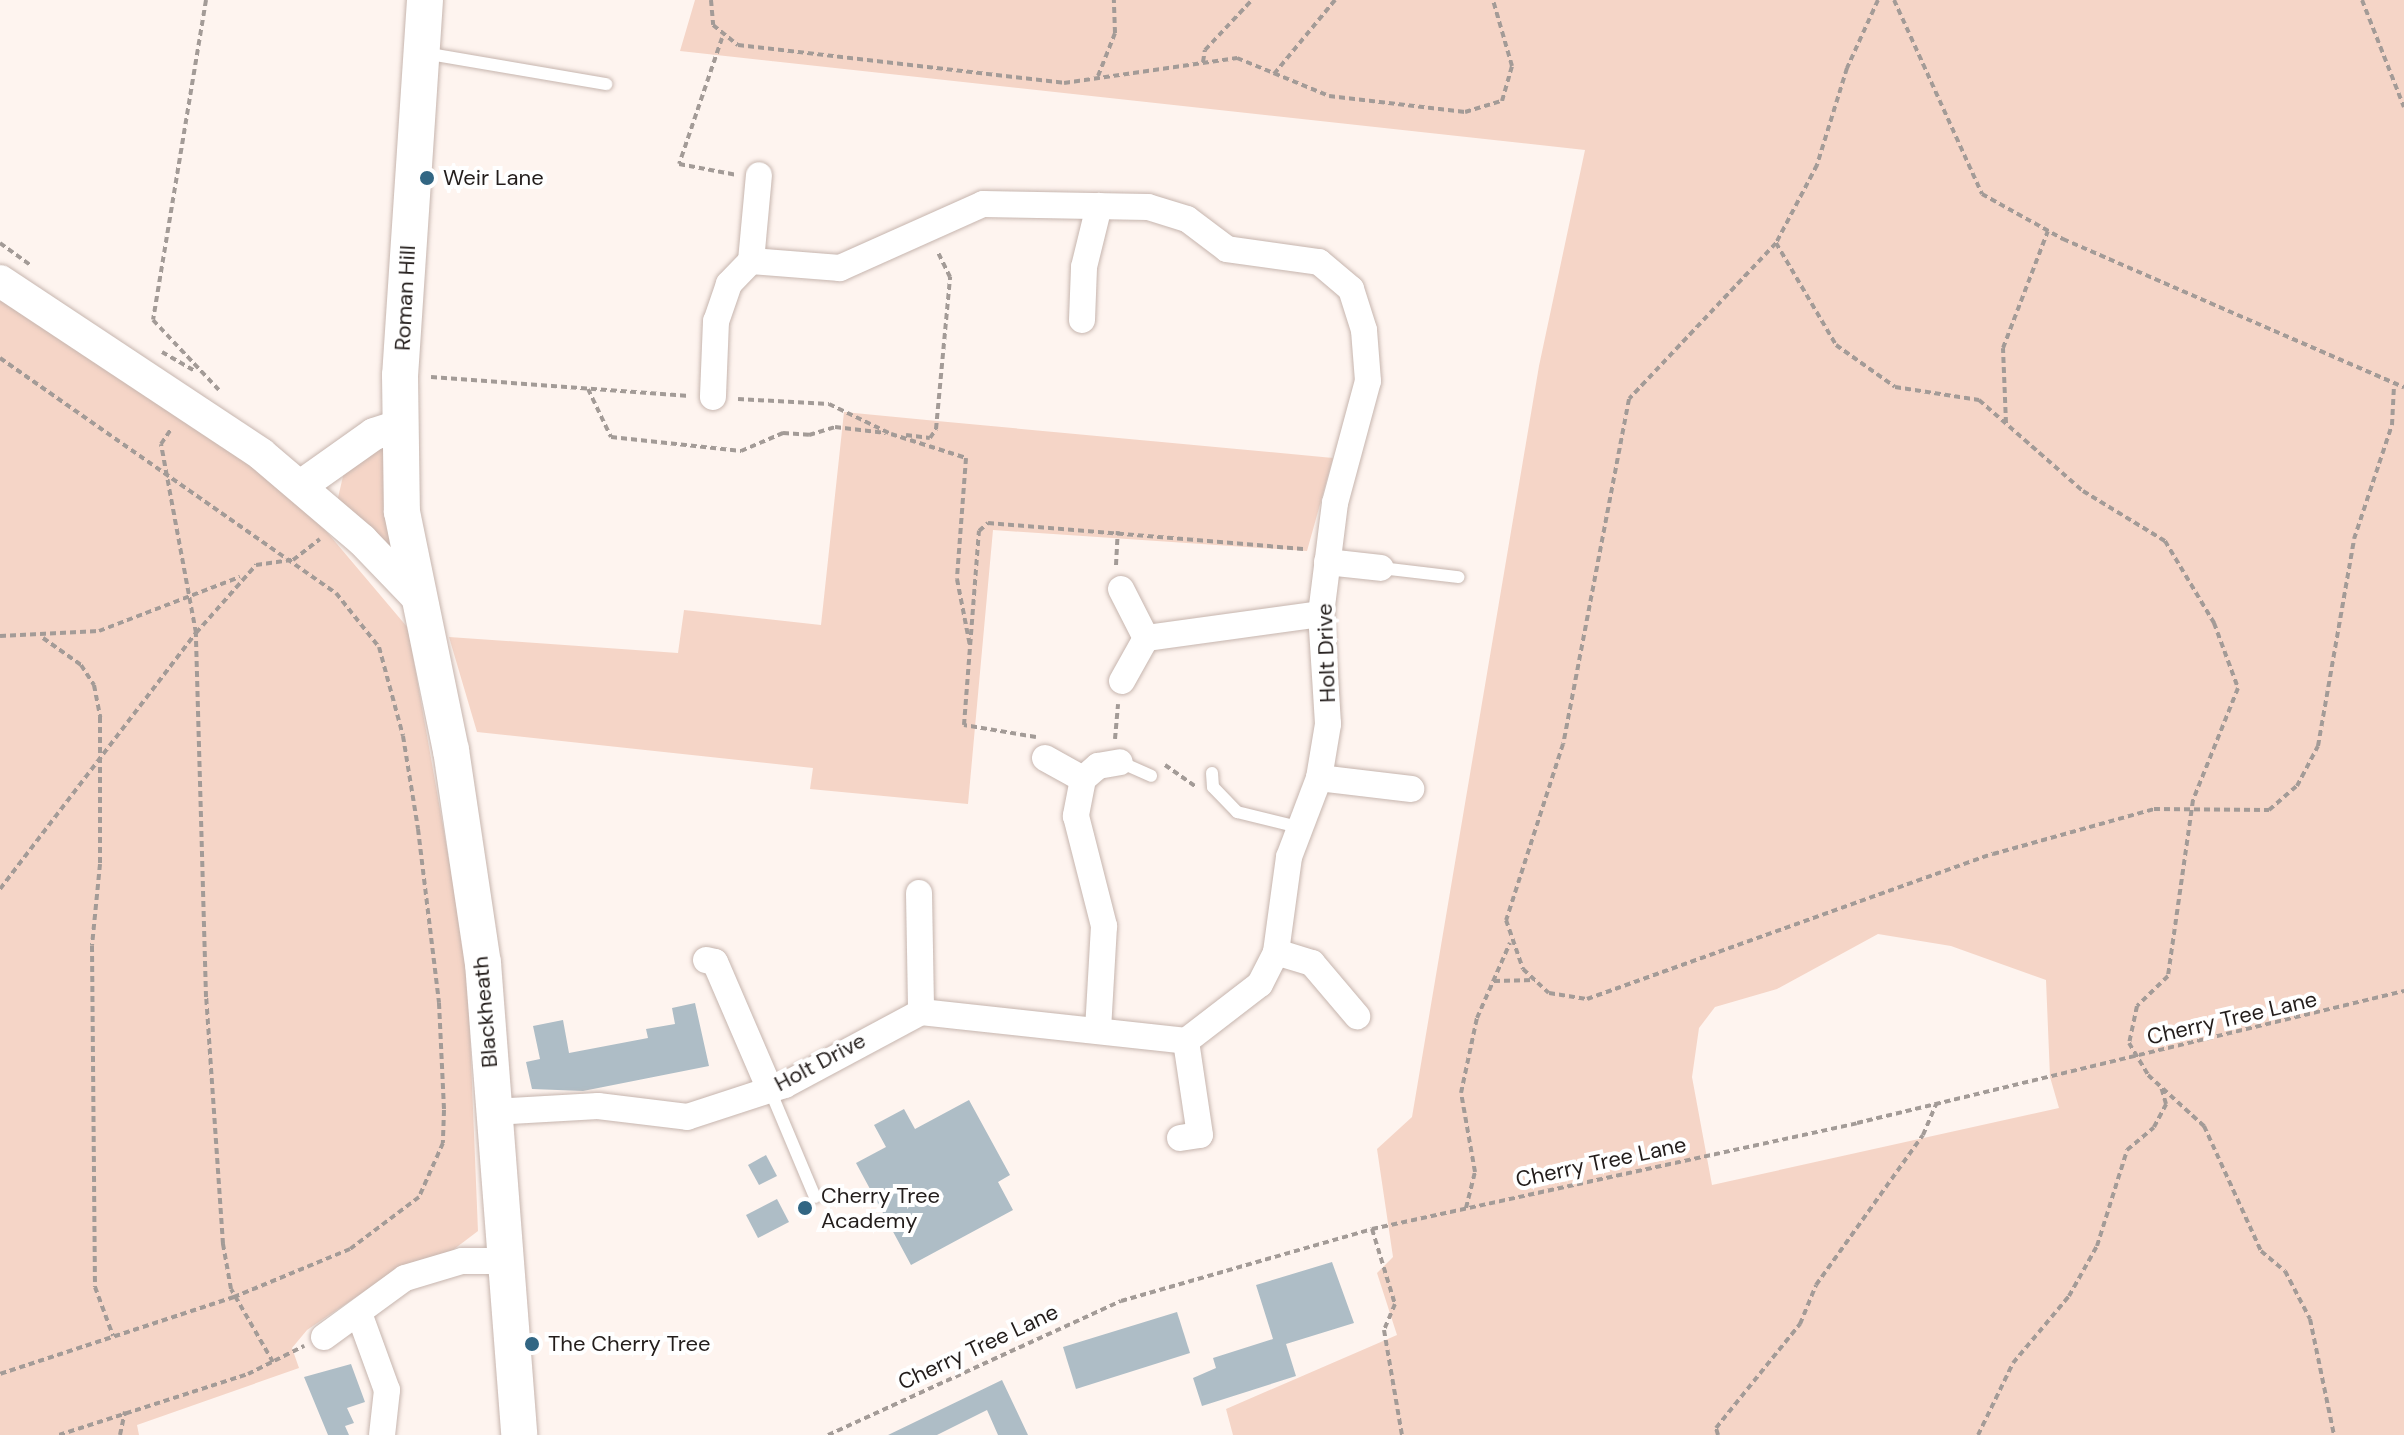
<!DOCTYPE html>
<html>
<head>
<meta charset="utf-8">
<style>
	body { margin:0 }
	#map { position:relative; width:2404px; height:1435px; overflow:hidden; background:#fef4ef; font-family:"DM Sans",sans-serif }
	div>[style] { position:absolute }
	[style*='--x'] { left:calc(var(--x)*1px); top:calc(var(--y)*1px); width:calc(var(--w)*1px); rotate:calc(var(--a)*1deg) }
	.green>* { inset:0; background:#f5d5c7 }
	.building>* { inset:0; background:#aebdc6 }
	.path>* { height:4px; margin-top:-2px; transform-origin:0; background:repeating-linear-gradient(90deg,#a39b97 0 6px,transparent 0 10px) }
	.roads { filter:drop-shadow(0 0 2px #c6b5ae) drop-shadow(0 0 2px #c6b5ae) }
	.service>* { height:12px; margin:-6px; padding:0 6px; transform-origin:6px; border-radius:6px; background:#fff }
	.minor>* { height:26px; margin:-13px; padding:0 13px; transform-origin:13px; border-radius:13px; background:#fff }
	.tertiary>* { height:32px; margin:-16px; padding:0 16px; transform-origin:16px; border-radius:16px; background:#fff }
	.secondary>* { height:36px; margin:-18px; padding:0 18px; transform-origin:18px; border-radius:18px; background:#fff }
	.dots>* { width:22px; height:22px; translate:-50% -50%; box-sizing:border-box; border:4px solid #fff; border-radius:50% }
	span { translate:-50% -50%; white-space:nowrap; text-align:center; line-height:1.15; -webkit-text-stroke:8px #fff; paint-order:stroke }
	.poi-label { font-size:22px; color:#231d1b }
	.left { translate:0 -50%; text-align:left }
	.street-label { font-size:22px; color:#231d1b }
</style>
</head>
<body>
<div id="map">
	<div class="green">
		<div style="clip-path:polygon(evenodd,695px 0,2404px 0,2404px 1435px,1233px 1435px,1226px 1409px,1397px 1335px,1377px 1273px,1393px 1257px,1377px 1149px,1412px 1117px,1539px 366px,1585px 150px,680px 51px,695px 0,1878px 934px,1951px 946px,2046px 980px,2050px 1077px,2059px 1108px,1712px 1185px,1692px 1077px,1699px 1028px,1715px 1007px,1777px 989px,1878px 934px)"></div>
		<div style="clip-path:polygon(0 282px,261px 454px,408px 628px,467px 962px,478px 1231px,449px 1253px,399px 1268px,307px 1330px,292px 1348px,299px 1368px,137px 1425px,139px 1435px,0 1435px)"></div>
		<div style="clip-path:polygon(844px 412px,937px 421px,1333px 458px,1307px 551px,993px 530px,968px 804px,810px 789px,813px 768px,477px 732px,449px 637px,678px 653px,684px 610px,821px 625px)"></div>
		<div style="clip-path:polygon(385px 444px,396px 559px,337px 502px,344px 472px)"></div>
	</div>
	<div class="building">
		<div style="clip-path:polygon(695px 1003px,709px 1066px,583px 1091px,532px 1089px,526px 1062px,540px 1059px,533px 1026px,563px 1020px,569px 1053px,648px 1038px,646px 1029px,675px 1024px,672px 1008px)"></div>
		<div style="clip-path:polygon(969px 1100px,1010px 1175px,998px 1182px,1013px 1210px,911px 1265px,856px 1163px,886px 1147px,874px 1125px,904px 1109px,915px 1129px)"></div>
		<div style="clip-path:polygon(766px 1155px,777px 1176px,759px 1185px,748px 1165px)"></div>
		<div style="clip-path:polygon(777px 1199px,789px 1222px,758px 1238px,746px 1215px)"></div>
		<div style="clip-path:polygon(1332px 1262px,1354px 1323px,1286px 1344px,1296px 1376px,1202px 1406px,1193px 1378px,1216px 1368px,1213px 1358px,1273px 1339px,1256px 1285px)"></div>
		<div style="clip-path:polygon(1177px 1312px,1190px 1353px,1076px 1389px,1063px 1347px)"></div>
		<div style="clip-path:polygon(351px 1364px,365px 1402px,347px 1408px,354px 1423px,345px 1426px,349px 1435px,328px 1435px,304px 1377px)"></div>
		<div style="clip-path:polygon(1002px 1380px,1028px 1435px,998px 1435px,987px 1410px,937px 1435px,888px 1435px)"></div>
	</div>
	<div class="path">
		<div style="--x:206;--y:0;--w:324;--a:99.4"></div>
		<div style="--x:153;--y:320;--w:96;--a:46.7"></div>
		<div style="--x:711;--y:0;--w:25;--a:85"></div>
		<div style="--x:713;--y:25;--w:32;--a:39"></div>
		<div style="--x:738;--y:45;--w:328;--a:6.6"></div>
		<div style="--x:1064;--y:83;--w:175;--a:-8.2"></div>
		<div style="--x:1237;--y:58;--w:100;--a:22.4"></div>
		<div style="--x:1329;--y:96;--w:137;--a:6.7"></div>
		<div style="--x:1465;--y:112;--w:39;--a:-17"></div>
		<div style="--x:1502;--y:101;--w:36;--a:-74"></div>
		<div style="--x:1512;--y:66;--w:69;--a:-106.1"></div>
		<div style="--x:1878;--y:0;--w:75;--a:114.5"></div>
		<div style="--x:1847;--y:68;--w:102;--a:107.2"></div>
		<div style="--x:1817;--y:165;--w:88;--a:117.7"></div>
		<div style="--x:1776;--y:243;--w:118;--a:59.5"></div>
		<div style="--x:1836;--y:345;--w:72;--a:35.4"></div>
		<div style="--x:1895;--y:387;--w:85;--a:8.8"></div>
		<div style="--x:1979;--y:400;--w:138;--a:41.2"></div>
		<div style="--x:2083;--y:491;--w:96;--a:31.4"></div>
		<div style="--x:2165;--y:541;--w:96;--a:59.1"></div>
		<div style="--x:2214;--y:623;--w:69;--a:69.7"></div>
		<div style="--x:2238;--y:688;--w:121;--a:111.9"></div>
		<div style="--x:2193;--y:800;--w:178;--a:98.1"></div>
		<div style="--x:2168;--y:976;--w:43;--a:135.9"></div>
		<div style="--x:2137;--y:1006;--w:38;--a:102"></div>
		<div style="--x:2129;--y:1043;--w:37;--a:59"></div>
		<div style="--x:2148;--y:1075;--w:76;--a:42.3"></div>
		<div style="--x:2204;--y:1126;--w:137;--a:65.5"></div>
		<div style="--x:2261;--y:1251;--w:31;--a:40"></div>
		<div style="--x:2285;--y:1271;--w:54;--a:62.5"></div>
		<div style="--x:2310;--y:1319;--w:118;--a:78.3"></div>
		<div style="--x:1894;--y:0;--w:213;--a:65.6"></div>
		<div style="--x:1982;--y:194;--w:93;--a:29.1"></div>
		<div style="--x:2063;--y:239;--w:372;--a:23.5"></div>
		<div style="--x:2362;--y:0;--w:115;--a:68.6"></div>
		<div style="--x:722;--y:38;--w:133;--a:108.8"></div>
		<div style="--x:679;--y:164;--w:59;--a:10.7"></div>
		<div style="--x:1203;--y:62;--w:12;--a:-81"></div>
		<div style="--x:1205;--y:50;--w:69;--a:-46.8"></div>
		<div style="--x:1274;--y:74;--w:96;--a:-50.5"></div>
		<div style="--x:1098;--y:76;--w:46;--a:-68.4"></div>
		<div style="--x:1115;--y:33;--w:33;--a:-92"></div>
		<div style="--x:0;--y:243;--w:37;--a:36"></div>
		<div style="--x:1776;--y:243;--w:214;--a:133.3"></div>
		<div style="--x:1629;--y:399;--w:351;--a:100.8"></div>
		<div style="--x:1563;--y:744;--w:185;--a:107.9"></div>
		<div style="--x:1506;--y:920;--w:52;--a:70.9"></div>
		<div style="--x:1523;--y:969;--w:35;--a:43"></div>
		<div style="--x:1549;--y:993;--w:38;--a:9"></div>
		<div style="--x:1587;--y:999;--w:431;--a:-19.7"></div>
		<div style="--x:1993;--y:854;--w:167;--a:-15.6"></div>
		<div style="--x:2154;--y:809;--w:115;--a:0.5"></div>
		<div style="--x:2269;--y:810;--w:37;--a:-41"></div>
		<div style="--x:2297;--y:786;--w:45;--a:-62.3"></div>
		<div style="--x:2318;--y:746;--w:210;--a:-80.1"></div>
		<div style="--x:2354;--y:539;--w:120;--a:-71.6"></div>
		<div style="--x:2392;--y:425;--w:40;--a:-87.1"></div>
		<div style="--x:162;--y:352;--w:39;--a:30"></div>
		<div style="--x:0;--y:358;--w:410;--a:35"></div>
		<div style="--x:336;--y:593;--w:69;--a:51.5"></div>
		<div style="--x:379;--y:647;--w:92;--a:74.9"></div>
		<div style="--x:403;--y:736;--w:94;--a:80.8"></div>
		<div style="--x:418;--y:829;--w:175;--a:83.1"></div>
		<div style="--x:439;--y:1003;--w:107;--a:87.3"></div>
		<div style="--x:444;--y:1110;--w:33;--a:92"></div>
		<div style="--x:443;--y:1143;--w:59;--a:114"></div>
		<div style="--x:419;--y:1197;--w:86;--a:143"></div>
		<div style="--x:350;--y:1249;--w:126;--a:157.5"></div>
		<div style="--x:234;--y:1297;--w:246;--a:161.8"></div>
		<div style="--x:431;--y:377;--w:259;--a:4.2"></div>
		<div style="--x:588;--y:389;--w:53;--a:64.4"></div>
		<div style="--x:611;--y:437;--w:131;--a:6.1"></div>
		<div style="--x:741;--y:451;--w:46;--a:-23.2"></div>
		<div style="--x:783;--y:433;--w:26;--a:4"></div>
		<div style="--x:809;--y:435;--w:27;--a:-17"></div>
		<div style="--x:835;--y:427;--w:51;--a:6.7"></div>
		<div style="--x:738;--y:399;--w:91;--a:3.1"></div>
		<div style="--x:829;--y:404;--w:69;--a:25.8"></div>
		<div style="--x:891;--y:434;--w:79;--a:17.7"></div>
		<div style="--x:966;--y:458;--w:121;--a:94.3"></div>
		<div style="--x:957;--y:579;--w:68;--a:79"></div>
		<div style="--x:2006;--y:423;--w:75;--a:-92.3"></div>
		<div style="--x:2003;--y:348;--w:125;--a:-69"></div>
		<div style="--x:906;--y:435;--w:24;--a:7"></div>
		<div style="--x:930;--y:438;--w:11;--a:-56"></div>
		<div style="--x:936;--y:429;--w:153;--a:-84.7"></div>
		<div style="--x:950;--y:277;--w:28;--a:-116"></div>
		<div style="--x:1116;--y:565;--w:34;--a:-87"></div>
		<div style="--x:0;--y:636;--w:99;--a:-2.9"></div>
		<div style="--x:99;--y:631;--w:151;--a:-21"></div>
		<div style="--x:43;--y:638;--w:47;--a:35.4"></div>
		<div style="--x:81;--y:665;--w:24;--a:57"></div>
		<div style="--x:94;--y:685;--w:33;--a:79"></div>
		<div style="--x:100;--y:717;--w:147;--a:90"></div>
		<div style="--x:100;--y:864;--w:82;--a:95.6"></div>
		<div style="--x:92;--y:946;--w:341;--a:89.5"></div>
		<div style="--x:95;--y:1287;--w:52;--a:69.8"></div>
		<div style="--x:1036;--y:737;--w:73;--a:-170.5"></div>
		<div style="--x:964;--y:725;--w:195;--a:-85.6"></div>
		<div style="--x:979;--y:531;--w:12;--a:-42"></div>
		<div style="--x:988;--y:523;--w:319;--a:4.7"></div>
		<div style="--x:1115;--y:739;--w:35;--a:-85"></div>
		<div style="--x:1165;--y:765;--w:38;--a:35"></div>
		<div style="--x:0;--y:889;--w:322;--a:-52.6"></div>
		<div style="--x:196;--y:633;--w:192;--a:-100.5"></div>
		<div style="--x:161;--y:444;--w:18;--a:-56"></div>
		<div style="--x:1494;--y:981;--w:41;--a:-1.4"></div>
		<div style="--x:1466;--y:1208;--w:37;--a:-76"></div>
		<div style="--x:1475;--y:1172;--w:80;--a:-100"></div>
		<div style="--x:1461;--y:1093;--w:77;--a:-78"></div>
		<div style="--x:1477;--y:1018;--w:82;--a:-66.3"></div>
		<div style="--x:1372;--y:1229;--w:78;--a:73"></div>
		<div style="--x:1395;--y:1304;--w:28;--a:113"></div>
		<div style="--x:1384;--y:1330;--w:107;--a:80.3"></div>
		<div style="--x:273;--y:1362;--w:84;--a:-119.9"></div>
		<div style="--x:231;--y:1289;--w:46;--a:-100.1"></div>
		<div style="--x:223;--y:1244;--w:248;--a:-93.9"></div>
		<div style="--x:206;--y:997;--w:364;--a:-91.6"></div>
		<div style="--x:196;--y:633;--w:91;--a:-48.6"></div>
		<div style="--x:256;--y:565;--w:37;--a:-8"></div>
		<div style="--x:293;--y:560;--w:34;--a:-38"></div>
		<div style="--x:59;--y:1435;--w:199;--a:-17.9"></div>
		<div style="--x:248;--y:1374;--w:63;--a:-26.6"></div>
		<div style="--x:120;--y:1435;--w:24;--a:-78"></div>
		<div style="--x:828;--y:1435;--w:322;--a:-24.6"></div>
		<div style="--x:1121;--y:1301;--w:261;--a:-16"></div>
		<div style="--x:1372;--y:1229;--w:496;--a:-12.3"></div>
		<div style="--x:1857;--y:1123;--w:563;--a:-13.57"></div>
		<div style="--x:1718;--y:1435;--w:7;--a:-106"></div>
		<div style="--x:1716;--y:1428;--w:134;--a:-51.1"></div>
		<div style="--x:1800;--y:1324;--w:42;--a:-67.7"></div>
		<div style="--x:1816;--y:1285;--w:184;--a:-54.5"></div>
		<div style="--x:1923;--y:1135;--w:34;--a:-67"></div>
		<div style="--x:1978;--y:1435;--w:80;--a:-64.1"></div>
		<div style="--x:2013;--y:1363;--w:87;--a:-50.1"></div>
		<div style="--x:2069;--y:1296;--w:57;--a:-60.8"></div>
		<div style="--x:2097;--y:1246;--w:101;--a:-72.6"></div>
		<div style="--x:2127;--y:1150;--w:35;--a:-40"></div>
		<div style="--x:2154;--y:1127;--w:26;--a:-62"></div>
		<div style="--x:2166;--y:1104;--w:18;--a:-106"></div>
	</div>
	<div class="roads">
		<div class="service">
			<div style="--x:424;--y:53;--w:185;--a:9.7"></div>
			<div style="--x:1381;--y:568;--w:78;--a:6.7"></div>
			<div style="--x:1120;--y:762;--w:34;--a:24"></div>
			<div style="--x:1212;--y:773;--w:14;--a:86"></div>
			<div style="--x:1213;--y:787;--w:35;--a:46"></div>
			<div style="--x:1237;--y:812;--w:63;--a:13.8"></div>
			<div style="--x:770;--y:1090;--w:116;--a:67.2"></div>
		</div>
		<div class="minor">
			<div style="--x:751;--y:261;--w:86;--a:-84.7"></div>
			<div style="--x:1082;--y:320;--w:53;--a:-87.8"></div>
			<div style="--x:1084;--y:267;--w:63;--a:-76.2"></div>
			<div style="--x:1327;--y:562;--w:54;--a:6.3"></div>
			<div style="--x:1121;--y:589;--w:55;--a:63"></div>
			<div style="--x:1122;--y:681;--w:49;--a:-60.8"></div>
			<div style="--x:1146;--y:638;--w:177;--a:-7.8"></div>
			<div style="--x:1045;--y:758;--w:43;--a:28.9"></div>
			<div style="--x:1083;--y:779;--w:38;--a:101"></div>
			<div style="--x:1076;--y:816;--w:114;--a:75.7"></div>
			<div style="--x:1104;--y:926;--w:104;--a:93.3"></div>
			<div style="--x:1319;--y:778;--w:93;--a:6.8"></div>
			<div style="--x:1083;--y:779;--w:20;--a:-41"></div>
			<div style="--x:1098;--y:766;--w:22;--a:-10"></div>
			<div style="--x:919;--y:893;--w:119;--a:89"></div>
			<div style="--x:1276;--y:952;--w:38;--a:17"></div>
			<div style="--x:1312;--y:963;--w:70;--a:49.7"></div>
			<div style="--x:706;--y:960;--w:9;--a:13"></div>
			<div style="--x:715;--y:962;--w:139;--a:66.7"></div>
			<div style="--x:493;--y:1112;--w:105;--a:-3.3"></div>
			<div style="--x:598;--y:1106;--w:90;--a:7"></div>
			<div style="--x:687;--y:1117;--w:103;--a:-18.1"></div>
			<div style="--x:785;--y:1085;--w:154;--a:-28.2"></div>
			<div style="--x:921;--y:1012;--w:267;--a:6.2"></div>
			<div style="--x:1186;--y:1041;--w:93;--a:-37.6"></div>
			<div style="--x:1260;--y:984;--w:36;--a:-63"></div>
			<div style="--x:1276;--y:952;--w:96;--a:-82.2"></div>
			<div style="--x:1289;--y:857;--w:85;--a:-69.2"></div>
			<div style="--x:1319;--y:778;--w:55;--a:-80.5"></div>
			<div style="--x:1328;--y:724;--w:110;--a:-93.6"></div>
			<div style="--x:1321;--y:614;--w:112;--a:-82.8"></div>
			<div style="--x:1335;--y:503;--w:126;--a:-74.9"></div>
			<div style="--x:1368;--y:381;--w:51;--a:-94.5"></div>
			<div style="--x:1364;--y:330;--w:43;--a:-107.6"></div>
			<div style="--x:1351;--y:289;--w:42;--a:-139.8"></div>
			<div style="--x:1319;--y:262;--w:93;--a:-172"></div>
			<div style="--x:1227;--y:249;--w:50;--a:-143.1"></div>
			<div style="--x:1187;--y:219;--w:41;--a:-162.9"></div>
			<div style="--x:1148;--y:207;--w:165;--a:-179"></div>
			<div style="--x:983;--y:204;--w:157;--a:155.9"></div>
			<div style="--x:840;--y:268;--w:89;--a:-175.5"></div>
			<div style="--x:751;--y:261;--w:32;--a:134"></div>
			<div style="--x:729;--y:284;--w:39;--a:109"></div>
			<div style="--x:716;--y:321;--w:76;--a:92.3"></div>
			<div style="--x:1180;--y:1138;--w:20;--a:-9"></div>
			<div style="--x:1200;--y:1135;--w:95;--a:-98.5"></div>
			<div style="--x:360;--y:1316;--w:79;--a:70"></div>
			<div style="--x:387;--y:1390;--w:45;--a:96.3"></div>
			<div style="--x:324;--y:1337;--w:100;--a:-36.1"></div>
			<div style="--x:405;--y:1278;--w:59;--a:-16.6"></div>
			<div style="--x:462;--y:1261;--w:41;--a:0"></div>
		</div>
		<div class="tertiary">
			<div style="--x:0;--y:281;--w:313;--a:33.5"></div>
			<div style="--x:261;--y:454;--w:133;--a:40.4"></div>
			<div style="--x:362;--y:540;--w:76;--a:46.1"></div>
			<div style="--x:302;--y:485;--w:88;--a:-35.3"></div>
			<div style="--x:374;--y:434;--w:28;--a:-18"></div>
		</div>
		<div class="secondary">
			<div style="--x:425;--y:0;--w:376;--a:93.8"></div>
			<div style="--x:400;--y:375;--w:137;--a:89.2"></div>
			<div style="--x:402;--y:512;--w:243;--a:78.4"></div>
			<div style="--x:451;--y:750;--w:215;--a:81.5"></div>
			<div style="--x:483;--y:963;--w:473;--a:85.6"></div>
		</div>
	</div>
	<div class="dots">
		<div style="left:427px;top:178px;background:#326683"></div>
		<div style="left:805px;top:1208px;background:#326683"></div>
		<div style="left:532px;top:1344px;background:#326683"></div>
	</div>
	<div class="poi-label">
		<span class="left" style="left:443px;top:178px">Weir Lane</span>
		<span class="left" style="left:821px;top:1208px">Cherry Tree<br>Academy</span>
		<span class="left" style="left:548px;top:1344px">The Cherry Tree</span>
	</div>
	<div class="street-label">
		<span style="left:405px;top:298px;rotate:-87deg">Roman Hill</span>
		<span style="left:1326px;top:653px;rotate:-92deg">Holt Drive</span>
		<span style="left:485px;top:1012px;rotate:-95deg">Blackheath</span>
		<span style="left:2232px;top:1018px;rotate:-13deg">Cherry Tree Lane</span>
		<span style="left:820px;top:1062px;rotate:-28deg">Holt Drive</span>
		<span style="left:1601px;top:1162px;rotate:-12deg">Cherry Tree Lane</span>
		<span style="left:978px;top:1347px;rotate:-25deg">Cherry Tree Lane</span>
	</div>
</div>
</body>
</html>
